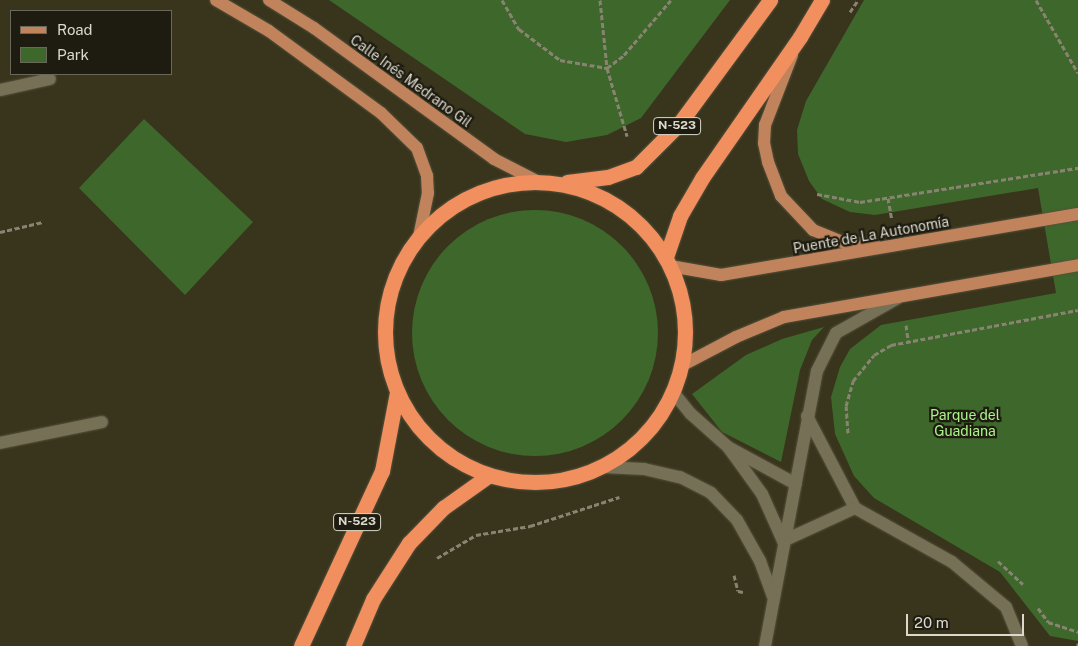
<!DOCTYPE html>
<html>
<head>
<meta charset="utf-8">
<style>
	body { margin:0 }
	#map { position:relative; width:1078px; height:646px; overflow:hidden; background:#39341c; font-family:"Public Sans",sans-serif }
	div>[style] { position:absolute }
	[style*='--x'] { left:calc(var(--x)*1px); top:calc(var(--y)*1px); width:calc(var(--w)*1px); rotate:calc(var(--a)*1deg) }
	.green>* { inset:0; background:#3e672b }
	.round { border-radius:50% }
	.path>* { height:3px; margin-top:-1.5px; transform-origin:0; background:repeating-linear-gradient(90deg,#888471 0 5px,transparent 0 7.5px) }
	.roads { filter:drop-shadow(0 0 1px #54513c) drop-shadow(0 0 1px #54513c) }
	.minor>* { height:12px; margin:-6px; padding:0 6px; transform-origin:6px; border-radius:6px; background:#757056 }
	.major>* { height:12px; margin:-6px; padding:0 6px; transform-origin:6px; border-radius:6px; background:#c0835b }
	.highway>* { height:15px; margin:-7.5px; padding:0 7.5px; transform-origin:7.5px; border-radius:7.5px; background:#f28f5e }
	.highway>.ring { margin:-7.5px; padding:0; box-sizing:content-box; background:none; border:15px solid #f28f5e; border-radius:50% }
	span { translate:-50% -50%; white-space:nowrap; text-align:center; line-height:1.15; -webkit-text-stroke:4.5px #1e1c11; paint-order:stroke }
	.shield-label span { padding:1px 4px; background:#1e1c11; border:1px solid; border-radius:4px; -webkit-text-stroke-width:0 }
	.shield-label { font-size:12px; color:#dbd9cb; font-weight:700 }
	.street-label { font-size:14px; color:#dbd9cb }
	.park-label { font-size:14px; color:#aaf48a }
	.legend { position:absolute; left:10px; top:10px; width:162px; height:65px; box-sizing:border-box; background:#1e1c11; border:1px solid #6a685b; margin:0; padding:6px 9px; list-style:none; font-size:15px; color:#dbd9cb }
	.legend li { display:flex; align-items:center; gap:10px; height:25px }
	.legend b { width:25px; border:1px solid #6a685b }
	.scale { position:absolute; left:906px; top:614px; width:118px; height:22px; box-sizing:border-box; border:2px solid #dbd9cb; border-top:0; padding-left:6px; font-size:15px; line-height:18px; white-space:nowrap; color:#dbd9cb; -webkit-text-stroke:4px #1e1c11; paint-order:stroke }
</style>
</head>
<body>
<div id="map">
	<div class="green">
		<div style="clip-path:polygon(329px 0,730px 0,641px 118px,607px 135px,566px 142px,525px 134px)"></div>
		<div style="clip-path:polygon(864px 0,1078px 0,1078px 641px,1050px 636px,1000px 572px,874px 498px,854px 476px,835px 434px,831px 397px,840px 367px,850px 349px,881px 325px,1056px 293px,1038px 188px,875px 215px,850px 212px,822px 199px,809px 181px,798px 154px,797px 130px,806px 101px)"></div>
		<div style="clip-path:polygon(144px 119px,253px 222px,185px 295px,79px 188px)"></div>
		<div class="round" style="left:412px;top:210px;width:246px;height:246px"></div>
		<div style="clip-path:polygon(824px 327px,812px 340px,800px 370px,781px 462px,722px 432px,692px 394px,746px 355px,782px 339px)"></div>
	</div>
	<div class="path">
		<div style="--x:502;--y:0;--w:34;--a:60"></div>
		<div style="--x:519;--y:29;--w:51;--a:37.1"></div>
		<div style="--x:560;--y:60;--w:48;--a:9.7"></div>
		<div style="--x:607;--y:68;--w:21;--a:-37"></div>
		<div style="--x:624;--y:55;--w:72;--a:-49.5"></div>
		<div style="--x:600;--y:0;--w:68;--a:84.1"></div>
		<div style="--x:607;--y:68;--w:71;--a:73.6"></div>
		<div style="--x:1036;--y:0;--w:84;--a:60.1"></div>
		<div style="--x:850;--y:12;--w:14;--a:-56"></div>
		<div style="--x:817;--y:194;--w:44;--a:10.5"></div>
		<div style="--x:860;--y:202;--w:221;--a:-8.9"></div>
		<div style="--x:888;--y:198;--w:22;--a:80"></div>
		<div style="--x:0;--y:232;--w:44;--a:-13.1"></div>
		<div style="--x:906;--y:325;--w:15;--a:82"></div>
		<div style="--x:848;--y:433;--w:27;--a:-94"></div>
		<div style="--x:846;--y:406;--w:26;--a:-74"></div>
		<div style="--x:853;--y:381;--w:33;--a:-51"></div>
		<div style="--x:874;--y:355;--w:20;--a:-30"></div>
		<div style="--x:891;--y:345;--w:190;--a:-10.6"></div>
		<div style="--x:437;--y:558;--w:45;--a:-30.5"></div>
		<div style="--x:476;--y:535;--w:55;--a:-9.5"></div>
		<div style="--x:530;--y:526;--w:94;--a:-18"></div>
		<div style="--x:998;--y:561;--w:34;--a:43"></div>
		<div style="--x:734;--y:575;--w:16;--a:76"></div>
		<div style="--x:738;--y:591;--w:5;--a:11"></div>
		<div style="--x:1038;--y:608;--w:17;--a:54"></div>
		<div style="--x:1048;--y:622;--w:32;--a:18"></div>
		<div style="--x:1078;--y:646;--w:3;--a:-90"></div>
	</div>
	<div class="roads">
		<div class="minor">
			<div style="--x:0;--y:90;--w:51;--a:-12.4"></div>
			<div style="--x:673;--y:392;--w:28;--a:51"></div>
			<div style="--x:691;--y:414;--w:50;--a:41.7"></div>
			<div style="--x:728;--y:447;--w:77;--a:28.6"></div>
			<div style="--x:807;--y:416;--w:104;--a:62.4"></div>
			<div style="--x:855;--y:508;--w:111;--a:29.1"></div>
			<div style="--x:952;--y:562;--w:70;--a:39.8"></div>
			<div style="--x:1006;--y:607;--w:42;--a:67.7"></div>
			<div style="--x:0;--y:443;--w:104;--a:-11.6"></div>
			<div style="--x:728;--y:447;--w:58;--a:54.1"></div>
			<div style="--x:762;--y:494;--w:51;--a:65.9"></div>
			<div style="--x:783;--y:541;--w:79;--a:-24.6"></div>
			<div style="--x:603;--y:467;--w:41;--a:2.8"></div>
			<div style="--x:644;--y:469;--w:37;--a:13"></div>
			<div style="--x:680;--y:477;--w:35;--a:27"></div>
			<div style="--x:711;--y:493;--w:37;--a:46"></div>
			<div style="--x:737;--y:520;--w:47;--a:60.7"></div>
			<div style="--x:760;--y:561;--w:37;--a:70"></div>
			<div style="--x:765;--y:646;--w:280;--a:-79.3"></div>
			<div style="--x:817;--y:371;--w:42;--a:-63.4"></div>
			<div style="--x:836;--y:333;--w:71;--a:-29.4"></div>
		</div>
		<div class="major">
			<div style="--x:216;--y:0;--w:61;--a:30.3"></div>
			<div style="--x:269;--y:31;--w:139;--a:36.2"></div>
			<div style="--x:381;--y:113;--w:50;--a:44.2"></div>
			<div style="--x:417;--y:148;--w:30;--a:70"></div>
			<div style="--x:427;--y:176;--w:17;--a:87"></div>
			<div style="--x:428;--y:193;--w:45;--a:101.6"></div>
			<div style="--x:269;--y:0;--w:53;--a:31.9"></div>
			<div style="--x:314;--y:28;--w:223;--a:36"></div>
			<div style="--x:494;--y:159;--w:51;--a:27.1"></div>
			<div style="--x:792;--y:55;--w:75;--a:111.1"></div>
			<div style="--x:765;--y:125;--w:18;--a:93"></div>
			<div style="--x:764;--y:143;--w:19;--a:78"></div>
			<div style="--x:768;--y:162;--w:36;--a:69"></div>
			<div style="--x:781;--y:196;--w:47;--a:46.7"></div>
			<div style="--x:813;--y:230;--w:32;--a:22"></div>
			<div style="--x:843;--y:242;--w:32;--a:4"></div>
			<div style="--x:670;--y:266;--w:52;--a:10"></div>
			<div style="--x:721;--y:275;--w:362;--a:-9.7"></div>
			<div style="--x:681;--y:366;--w:62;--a:-27.8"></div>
			<div style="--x:736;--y:337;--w:52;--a:-22.6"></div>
			<div style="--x:784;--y:317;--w:299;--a:-10"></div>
		</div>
		<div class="highway">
			<div style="--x:567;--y:182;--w:41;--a:-7"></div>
			<div style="--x:608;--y:177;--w:30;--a:-20"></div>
			<div style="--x:636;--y:167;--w:61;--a:-45"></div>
			<div style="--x:679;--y:124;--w:154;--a:-53.7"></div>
			<div class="ring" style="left:385px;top:182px;width:285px;height:285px"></div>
			<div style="--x:666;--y:257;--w:43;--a:-71.1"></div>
			<div style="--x:680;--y:216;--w:44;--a:-59.9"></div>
			<div style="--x:702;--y:178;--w:172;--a:-55.2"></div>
			<div style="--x:800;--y:37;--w:43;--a:-59.3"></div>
			<div style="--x:301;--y:646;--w:193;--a:-65.2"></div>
			<div style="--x:382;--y:471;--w:80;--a:-79.2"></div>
			<div style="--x:353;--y:646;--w:51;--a:-66.9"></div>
			<div style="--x:373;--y:599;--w:67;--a:-57.3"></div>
			<div style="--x:409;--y:543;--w:49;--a:-45.8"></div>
			<div style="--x:443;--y:508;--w:55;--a:-35.4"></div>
		</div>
	</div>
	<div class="shield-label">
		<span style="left:677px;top:126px">N-523</span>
		<span style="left:357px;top:522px">N-523</span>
	</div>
	<div class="street-label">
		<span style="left:411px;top:81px;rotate:36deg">Calle Inés Medrano Gil</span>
		<span style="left:871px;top:235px;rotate:-10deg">Puente de La Autonomía</span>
	</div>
	<div class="park-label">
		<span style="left:965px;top:423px">Parque del<br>Guadiana</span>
	</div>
	<ul class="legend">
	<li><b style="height:6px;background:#c0835b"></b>Road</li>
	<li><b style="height:14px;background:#3e672b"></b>Park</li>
	</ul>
	<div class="scale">20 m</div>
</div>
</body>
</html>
